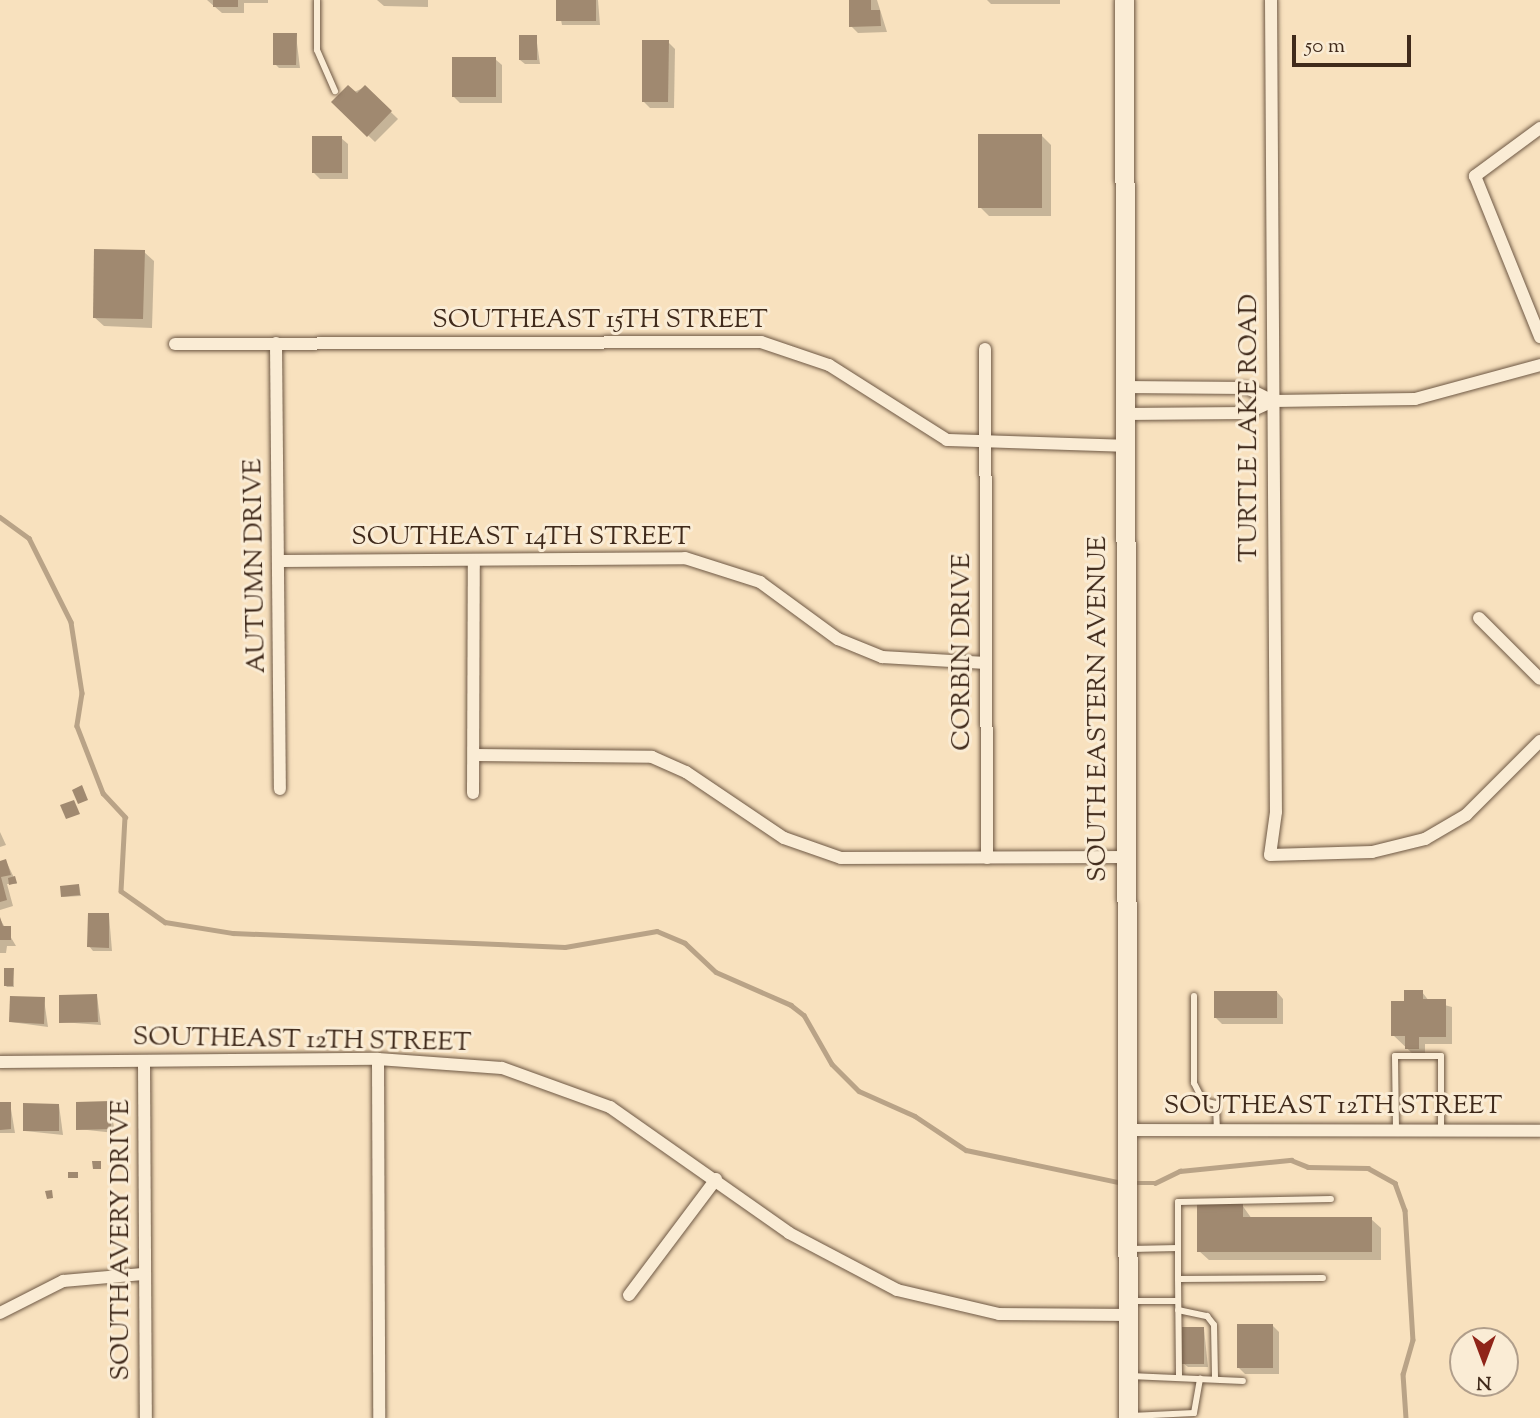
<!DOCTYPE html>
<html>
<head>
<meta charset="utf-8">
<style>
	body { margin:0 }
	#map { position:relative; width:1540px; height:1418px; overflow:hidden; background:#f8e1be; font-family:"Sorts Mill Goudy",serif }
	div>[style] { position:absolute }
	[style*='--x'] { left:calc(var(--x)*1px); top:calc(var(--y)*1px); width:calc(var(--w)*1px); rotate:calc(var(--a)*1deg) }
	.shadow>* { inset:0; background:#0003 }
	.stream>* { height:4.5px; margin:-2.25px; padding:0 2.25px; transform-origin:2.25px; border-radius:2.25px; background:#b9a387 }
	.building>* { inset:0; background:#a08970 }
	.roads { filter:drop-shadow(0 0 2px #6e5844) drop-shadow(0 0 2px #6e5844) }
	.lane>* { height:6px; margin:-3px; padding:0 3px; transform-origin:3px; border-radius:3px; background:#faecd5 }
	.street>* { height:12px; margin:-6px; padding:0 6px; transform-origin:6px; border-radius:6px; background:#faecd5 }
	.secondary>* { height:19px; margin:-9.5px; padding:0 9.5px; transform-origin:9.5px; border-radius:9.5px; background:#faecd5 }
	span { translate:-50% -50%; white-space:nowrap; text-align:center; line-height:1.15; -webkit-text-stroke:6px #faecd5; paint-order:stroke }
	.street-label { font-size:26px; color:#402a1b }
	.north { position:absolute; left:1449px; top:1327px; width:70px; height:70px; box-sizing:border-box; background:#faecd5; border:2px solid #b09e8b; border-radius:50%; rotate:180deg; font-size:19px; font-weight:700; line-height:28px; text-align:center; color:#402a1b }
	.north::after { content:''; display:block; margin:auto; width:24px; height:32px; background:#8f2418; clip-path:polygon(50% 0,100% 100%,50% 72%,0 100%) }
	.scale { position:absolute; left:1292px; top:35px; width:119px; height:32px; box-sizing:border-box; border:4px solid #402a1b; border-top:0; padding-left:9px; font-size:21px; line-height:24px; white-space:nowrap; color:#402a1b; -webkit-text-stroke:5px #faecd5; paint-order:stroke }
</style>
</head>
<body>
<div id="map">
	<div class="shadow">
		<div style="clip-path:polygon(207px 0,268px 0,268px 3px,244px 3px,244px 13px,222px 13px)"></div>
		<div style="clip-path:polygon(377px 0,428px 0,428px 7px,384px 6px)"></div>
		<div style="clip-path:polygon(557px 0,598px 0,600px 25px,562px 25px)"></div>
		<div style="clip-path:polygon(850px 0,831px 0,877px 0,887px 32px,858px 33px,851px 26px)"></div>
		<div style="clip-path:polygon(987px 0,1060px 0,1060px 4px,991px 4px)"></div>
		<div style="clip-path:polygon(296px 35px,300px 68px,279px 68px,275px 64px)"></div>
		<div style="clip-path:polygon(536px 36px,540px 64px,525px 64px,520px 60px)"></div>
		<div style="clip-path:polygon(668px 42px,675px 49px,674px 108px,650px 108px,643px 101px)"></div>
		<div style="clip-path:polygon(495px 59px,502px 65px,502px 103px,460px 103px,453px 96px)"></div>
		<div style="clip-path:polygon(365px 87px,398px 119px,375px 142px,333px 102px)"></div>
		<div style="clip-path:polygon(1042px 136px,1051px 145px,1051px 216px,989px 216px,980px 207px)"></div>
		<div style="clip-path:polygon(341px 138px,348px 144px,348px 179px,320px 179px,313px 172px)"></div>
		<div style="clip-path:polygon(144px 252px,154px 261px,152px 328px,104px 326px,94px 317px)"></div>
		<div style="clip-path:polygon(0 832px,6px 845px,0 847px)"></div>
		<div style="clip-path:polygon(6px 861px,17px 884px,7px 884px,13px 906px,0 910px,0 863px)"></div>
		<div style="clip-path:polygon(79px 886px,81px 896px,62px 897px)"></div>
		<div style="clip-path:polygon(109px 915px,112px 951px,93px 951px,89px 946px)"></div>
		<div style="clip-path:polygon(0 919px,16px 946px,7px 946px,6px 953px,0 953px)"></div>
		<div style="clip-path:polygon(13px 970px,14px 987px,7px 987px,6px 986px)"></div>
		<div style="clip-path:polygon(1277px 992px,1283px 999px,1283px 1024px,1222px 1024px,1215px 1017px)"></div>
		<div style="clip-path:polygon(1422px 992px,1429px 1001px,1452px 1007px,1452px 1044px,1425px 1044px,1425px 1055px,1414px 1055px,1393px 1035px)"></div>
		<div style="clip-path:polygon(97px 996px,101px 1025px,61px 1022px)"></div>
		<div style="clip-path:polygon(44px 999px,48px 1027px,11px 1022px)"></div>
		<div style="clip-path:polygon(10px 1103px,15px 1133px,0 1133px,0 1104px)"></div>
		<div style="clip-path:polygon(110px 1103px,115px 1133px,78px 1129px)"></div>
		<div style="clip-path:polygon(59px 1105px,63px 1135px,25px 1131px)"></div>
		<div style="clip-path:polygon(1242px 1205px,1252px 1219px,1371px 1219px,1381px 1228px,1381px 1260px,1209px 1260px,1199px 1251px)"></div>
		<div style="clip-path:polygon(1272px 1325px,1279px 1332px,1279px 1374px,1245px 1374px,1238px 1367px)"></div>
		<div style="clip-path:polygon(1204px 1329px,1208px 1367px,1188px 1367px,1183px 1363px)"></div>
	</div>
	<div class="stream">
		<div style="--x:0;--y:517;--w:36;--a:36"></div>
		<div style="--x:29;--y:538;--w:94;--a:63.4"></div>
		<div style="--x:71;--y:622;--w:72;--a:81.2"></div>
		<div style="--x:82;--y:693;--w:33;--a:99"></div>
		<div style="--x:77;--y:726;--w:72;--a:68.8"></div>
		<div style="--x:103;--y:793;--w:33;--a:47"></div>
		<div style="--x:125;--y:817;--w:74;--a:93.1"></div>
		<div style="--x:121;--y:891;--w:54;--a:35.2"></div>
		<div style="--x:165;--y:922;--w:69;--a:9.2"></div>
		<div style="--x:233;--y:933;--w:332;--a:2.4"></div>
		<div style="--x:565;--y:947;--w:93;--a:-9.9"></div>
		<div style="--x:657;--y:931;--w:30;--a:23"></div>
		<div style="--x:685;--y:943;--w:42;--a:43.1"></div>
		<div style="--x:716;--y:972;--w:82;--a:23.7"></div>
		<div style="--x:791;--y:1005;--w:16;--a:38"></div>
		<div style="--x:804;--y:1015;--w:56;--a:60.3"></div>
		<div style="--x:832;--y:1064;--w:38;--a:45"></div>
		<div style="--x:859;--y:1091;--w:61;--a:24.1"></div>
		<div style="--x:915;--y:1116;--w:61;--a:33.7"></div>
		<div style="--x:966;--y:1150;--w:159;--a:11.9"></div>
		<div style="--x:1134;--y:1183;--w:21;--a:0"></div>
		<div style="--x:1155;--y:1183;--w:28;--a:-26"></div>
		<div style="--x:1180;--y:1171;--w:112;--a:-5.7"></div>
		<div style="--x:1291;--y:1160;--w:18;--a:22"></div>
		<div style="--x:1308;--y:1167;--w:60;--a:1"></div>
		<div style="--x:1368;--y:1168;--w:31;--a:29"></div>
		<div style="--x:1395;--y:1183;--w:29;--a:70"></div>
		<div style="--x:1405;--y:1210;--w:130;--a:86.5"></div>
		<div style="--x:1413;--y:1340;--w:35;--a:106"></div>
		<div style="--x:1403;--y:1374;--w:44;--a:86.1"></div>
	</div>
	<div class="building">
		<div style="clip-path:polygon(213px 0,238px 0,238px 7px,213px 7px)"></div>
		<div style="clip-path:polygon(556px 0,596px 0,596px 21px,556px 21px)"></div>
		<div style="clip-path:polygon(849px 0,871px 0,871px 10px,880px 10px,881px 26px,849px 27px)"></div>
		<div style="clip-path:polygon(273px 33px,297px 33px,296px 65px,273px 65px)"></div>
		<div style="clip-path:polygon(519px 35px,537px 35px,537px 60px,519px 60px)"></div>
		<div style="clip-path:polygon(642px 40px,669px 40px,668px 102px,642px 102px)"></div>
		<div style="clip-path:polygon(452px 57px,496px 57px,496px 97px,452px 97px)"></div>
		<div style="clip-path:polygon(348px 85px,357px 93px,365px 85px,392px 111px,367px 137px,331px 102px)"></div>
		<div style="clip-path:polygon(978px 134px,1042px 134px,1042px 208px,978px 208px)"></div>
		<div style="clip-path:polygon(312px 136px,342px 136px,342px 173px,312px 173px)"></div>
		<div style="clip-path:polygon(94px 249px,145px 250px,143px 319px,93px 318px)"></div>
		<div style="clip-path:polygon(82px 785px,88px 800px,78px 804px,72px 790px)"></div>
		<div style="clip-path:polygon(74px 800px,80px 814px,66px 819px,60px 805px)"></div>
		<div style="clip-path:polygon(6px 859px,11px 875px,1px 877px,7px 900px,0 902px,0 861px)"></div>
		<div style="clip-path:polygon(15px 876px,17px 883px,9px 885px,8px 878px)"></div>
		<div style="clip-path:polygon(79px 884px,80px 895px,61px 897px,60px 886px)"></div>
		<div style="clip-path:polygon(88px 913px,109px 913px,109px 948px,87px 947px)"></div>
		<div style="clip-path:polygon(0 917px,3px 926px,11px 926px,11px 940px,0 940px)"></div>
		<div style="clip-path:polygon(4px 968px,14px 968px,13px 986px,4px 986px)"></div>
		<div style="clip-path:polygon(1404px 990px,1423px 990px,1423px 999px,1446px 999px,1446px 1037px,1419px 1037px,1419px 1049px,1405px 1049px,1405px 1036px,1391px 1036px,1391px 1001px,1404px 1001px)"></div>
		<div style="clip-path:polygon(1214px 991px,1277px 991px,1277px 1018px,1214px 1018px)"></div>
		<div style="clip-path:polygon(97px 994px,98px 1022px,59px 1023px,59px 995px)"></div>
		<div style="clip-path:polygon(10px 996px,45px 997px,44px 1024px,9px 1022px)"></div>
		<div style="clip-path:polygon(111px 1101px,111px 1129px,76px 1130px,76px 1102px)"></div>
		<div style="clip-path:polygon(0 1102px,11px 1102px,11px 1129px,0 1130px)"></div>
		<div style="clip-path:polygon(23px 1103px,59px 1104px,59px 1131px,23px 1131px)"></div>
		<div style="clip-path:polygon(92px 1161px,101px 1161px,101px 1169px,93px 1169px)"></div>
		<div style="clip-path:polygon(68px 1172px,78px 1172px,78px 1178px,68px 1178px)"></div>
		<div style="clip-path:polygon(52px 1190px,53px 1198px,47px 1199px,45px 1191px)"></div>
		<div style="clip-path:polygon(1197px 1203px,1243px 1203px,1243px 1217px,1372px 1217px,1372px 1252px,1197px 1252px)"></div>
		<div style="clip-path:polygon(1237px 1324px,1273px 1324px,1273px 1368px,1237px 1368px)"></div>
		<div style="clip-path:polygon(1182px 1327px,1204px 1327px,1204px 1364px,1182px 1364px)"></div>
	</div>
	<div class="roads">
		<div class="lane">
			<div style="--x:317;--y:0;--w:50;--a:90"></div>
			<div style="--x:317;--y:50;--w:45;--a:66.3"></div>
			<div style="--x:1194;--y:996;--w:87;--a:90"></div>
			<div style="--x:1194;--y:1083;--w:20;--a:63"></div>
			<div style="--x:1203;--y:1101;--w:13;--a:13"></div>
			<div style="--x:1216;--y:1104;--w:26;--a:88"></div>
			<div style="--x:1396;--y:1129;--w:73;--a:-90.8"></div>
			<div style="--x:1395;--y:1056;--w:46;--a:0"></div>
			<div style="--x:1441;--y:1056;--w:74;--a:90"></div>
			<div style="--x:1131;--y:1249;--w:47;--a:-1.2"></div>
			<div style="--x:1323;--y:1278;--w:145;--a:179.6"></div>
			<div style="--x:1178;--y:1279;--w:77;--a:-90"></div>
			<div style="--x:1178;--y:1202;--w:153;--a:-1.1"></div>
			<div style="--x:1178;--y:1279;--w:99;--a:89.4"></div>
			<div style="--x:1131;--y:1301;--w:47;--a:0"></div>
			<div style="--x:1178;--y:1310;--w:30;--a:12"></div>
			<div style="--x:1207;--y:1316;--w:11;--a:52"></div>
			<div style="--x:1214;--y:1325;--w:54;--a:88.9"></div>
			<div style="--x:1130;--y:1376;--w:113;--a:2.5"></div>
			<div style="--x:1131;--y:1416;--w:63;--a:-2.7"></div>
			<div style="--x:1194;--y:1413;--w:35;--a:-80"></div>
		</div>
		<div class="street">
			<div style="--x:1271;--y:0;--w:812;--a:89.65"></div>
			<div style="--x:1276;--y:812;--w:43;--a:97.9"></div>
			<div style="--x:1270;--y:855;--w:102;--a:-1.7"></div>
			<div style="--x:1372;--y:852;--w:55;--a:-13.8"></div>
			<div style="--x:1425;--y:839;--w:48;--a:-30.3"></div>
			<div style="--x:1466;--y:815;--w:105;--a:-45"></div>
			<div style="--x:1540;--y:128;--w:81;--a:143.6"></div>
			<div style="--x:1475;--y:176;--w:174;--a:68"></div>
			<div style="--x:276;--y:343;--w:446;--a:89.5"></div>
			<div style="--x:175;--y:344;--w:586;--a:-0.2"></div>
			<div style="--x:761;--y:342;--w:72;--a:18.7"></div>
			<div style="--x:829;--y:365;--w:140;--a:32.4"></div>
			<div style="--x:947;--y:440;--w:177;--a:1.9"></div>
			<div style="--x:985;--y:349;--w:509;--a:89.77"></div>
			<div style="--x:1123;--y:387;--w:124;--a:0.5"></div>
			<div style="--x:1247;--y:388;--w:29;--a:27"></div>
			<div style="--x:1124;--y:414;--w:123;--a:-0.5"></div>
			<div style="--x:1247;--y:413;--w:29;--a:-25"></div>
			<div style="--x:1273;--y:401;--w:142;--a:-0.8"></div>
			<div style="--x:1415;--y:399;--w:130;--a:-15.2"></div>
			<div style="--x:280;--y:561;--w:405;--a:-0.4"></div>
			<div style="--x:685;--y:558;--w:79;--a:17.7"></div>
			<div style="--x:760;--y:582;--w:97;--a:36.2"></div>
			<div style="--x:838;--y:639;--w:48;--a:22.2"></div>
			<div style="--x:882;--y:657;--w:104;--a:3.3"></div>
			<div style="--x:1479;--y:618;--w:86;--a:45"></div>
			<div style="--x:475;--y:755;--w:177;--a:0.6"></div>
			<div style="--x:652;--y:757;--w:37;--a:24"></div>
			<div style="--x:686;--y:772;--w:118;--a:34"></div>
			<div style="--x:784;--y:838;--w:60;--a:19.3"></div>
			<div style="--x:841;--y:858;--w:285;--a:-0.2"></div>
			<div style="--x:473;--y:793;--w:232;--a:-89.8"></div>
			<div style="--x:378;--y:1059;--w:359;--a:89.8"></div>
			<div style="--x:0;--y:1062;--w:378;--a:-0.5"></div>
			<div style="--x:378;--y:1059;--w:124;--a:4.2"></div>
			<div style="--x:502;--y:1068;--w:115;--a:19.9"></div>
			<div style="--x:610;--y:1107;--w:219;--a:35.1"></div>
			<div style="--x:789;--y:1233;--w:122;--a:27.8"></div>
			<div style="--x:897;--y:1290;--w:105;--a:13.2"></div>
			<div style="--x:999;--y:1314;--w:128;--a:0.4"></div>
			<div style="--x:144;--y:1062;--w:356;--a:89.7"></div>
			<div style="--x:1126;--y:1130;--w:414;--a:0.1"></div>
			<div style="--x:629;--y:1295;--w:145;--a:-53.1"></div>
			<div style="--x:0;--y:1313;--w:71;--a:-26.9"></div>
			<div style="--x:63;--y:1281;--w:80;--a:-5"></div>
		</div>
		<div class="secondary">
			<div style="--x:1124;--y:0;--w:1418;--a:89.84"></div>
		</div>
	</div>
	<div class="street-label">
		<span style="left:600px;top:321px">SOUTHEAST 15TH STREET</span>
		<span style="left:1250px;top:428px;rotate:-90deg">TURTLE LAKE ROAD</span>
		<span style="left:521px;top:538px">SOUTHEAST 14TH STREET</span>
		<span style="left:256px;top:566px;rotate:-91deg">AUTUMN DRIVE</span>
		<span style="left:963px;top:652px;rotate:-90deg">CORBIN DRIVE</span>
		<span style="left:1099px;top:709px;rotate:-90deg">SOUTH EASTERN AVENUE</span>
		<span style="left:302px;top:1041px;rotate:1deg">SOUTHEAST 12TH STREET</span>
		<span style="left:1333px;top:1107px">SOUTHEAST 12TH STREET</span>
		<span style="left:122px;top:1240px;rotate:-90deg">SOUTH AVERY DRIVE</span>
	</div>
	<div class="north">N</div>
	<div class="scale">50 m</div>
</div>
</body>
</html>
